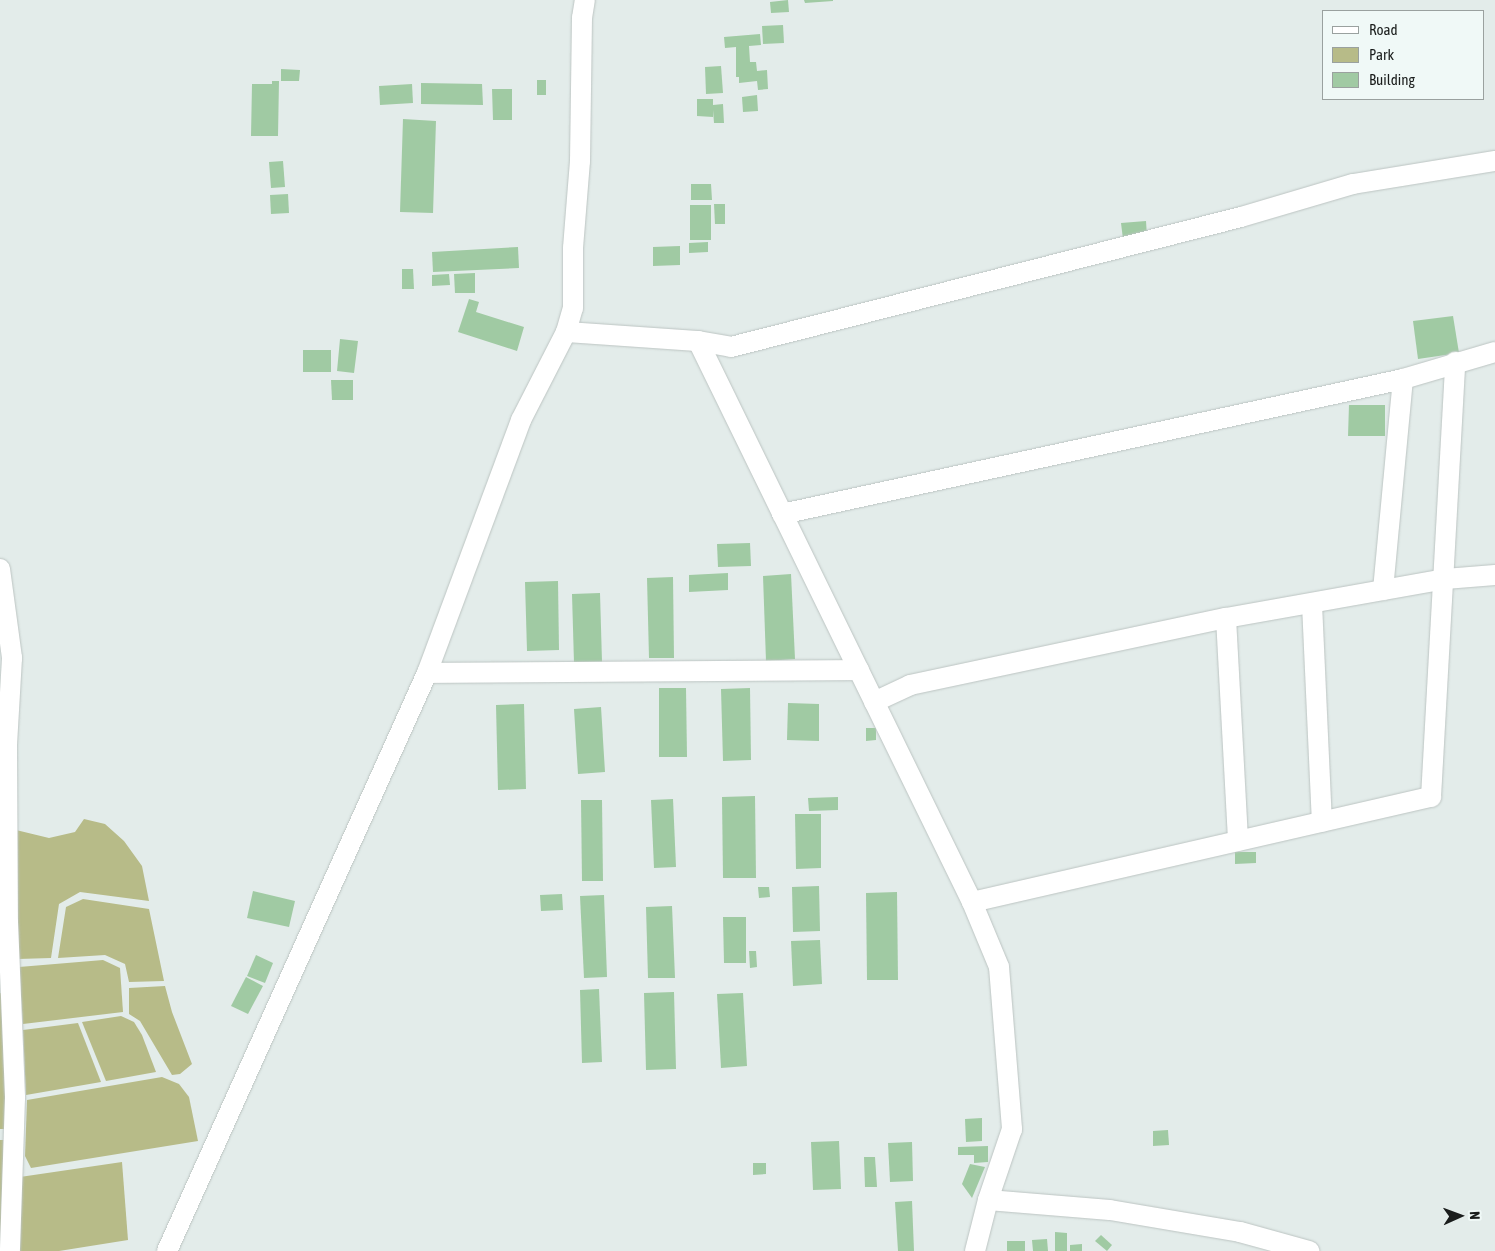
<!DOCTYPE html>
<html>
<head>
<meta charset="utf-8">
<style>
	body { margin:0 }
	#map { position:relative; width:1495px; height:1251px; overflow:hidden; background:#e3ecea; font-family:"Asap Condensed",sans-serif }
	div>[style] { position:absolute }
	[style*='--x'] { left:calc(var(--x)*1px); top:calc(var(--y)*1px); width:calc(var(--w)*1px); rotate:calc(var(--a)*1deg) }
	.green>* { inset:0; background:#b7bb88 }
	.building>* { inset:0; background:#a0caa3 }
	.roads { filter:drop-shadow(0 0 1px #bcc4c2) drop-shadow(0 0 1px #bcc4c2) }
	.minor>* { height:20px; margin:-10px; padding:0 10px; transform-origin:10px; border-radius:10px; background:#fff }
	span { translate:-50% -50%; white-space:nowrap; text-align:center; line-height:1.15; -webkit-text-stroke:4px #f0f9f7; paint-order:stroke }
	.legend { position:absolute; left:1322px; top:10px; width:162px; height:90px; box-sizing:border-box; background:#f0f9f7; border:1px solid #9aa19f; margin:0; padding:6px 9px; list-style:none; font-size:15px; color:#1a1d1c }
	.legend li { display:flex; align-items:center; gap:10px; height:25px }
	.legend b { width:25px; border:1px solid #9aa19f }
	.north { position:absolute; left:1435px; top:1191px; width:50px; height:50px; -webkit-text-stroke:4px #f0f9f7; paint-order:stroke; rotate:88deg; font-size:14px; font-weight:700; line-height:20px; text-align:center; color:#1a1d1c }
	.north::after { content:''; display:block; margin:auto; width:18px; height:22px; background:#1a1d1c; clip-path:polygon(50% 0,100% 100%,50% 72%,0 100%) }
</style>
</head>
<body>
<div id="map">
	<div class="green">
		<div style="clip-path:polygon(84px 819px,105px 824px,124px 841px,142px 866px,149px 901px,80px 892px,59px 904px,51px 958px,18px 959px,16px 830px,49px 838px,75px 832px)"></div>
		<div style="clip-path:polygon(83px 899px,149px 909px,164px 981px,129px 982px,125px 964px,105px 955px,58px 958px,66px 907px)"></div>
		<div style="clip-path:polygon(103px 960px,120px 968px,123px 1012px,23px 1024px,19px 967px)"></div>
		<div style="clip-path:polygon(165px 986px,172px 1012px,192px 1064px,180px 1074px,172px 1075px,140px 1021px,129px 1014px,129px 988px)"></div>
		<div style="clip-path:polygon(0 993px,5px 993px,7px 1129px,0 1129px)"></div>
		<div style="clip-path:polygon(121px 1016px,134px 1022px,142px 1035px,156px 1072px,106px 1081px,82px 1022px)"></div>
		<div style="clip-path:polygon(78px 1023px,101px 1082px,26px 1095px,23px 1030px)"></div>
		<div style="clip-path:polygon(162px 1077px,179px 1084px,189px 1097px,198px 1141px,31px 1168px,25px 1156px,27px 1100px)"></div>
		<div style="clip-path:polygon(0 1140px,4px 1140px,0 1251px)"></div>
		<div style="clip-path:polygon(122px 1162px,128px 1240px,59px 1251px,18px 1251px,20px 1177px)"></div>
	</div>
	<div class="building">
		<div style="clip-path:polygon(788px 0,789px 12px,771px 13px,770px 2px)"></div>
		<div style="clip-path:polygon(804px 0,833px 0,833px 1px,805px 3px)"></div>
		<div style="clip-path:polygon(783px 25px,784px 43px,763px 44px,762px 26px)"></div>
		<div style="clip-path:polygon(760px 34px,761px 45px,749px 46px,750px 62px,756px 62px,757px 71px,767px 70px,768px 89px,758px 90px,757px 81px,739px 83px,739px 77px,736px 77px,736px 47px,725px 48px,724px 37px)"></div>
		<div style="clip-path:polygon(721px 66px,723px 93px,706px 94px,705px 67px)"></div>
		<div style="clip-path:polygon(281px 69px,300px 70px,299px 81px,281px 81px)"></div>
		<div style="clip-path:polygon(537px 80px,546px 80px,546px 95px,537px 95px)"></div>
		<div style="clip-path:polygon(272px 81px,279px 81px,278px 136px,251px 136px,252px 84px,272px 84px)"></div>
		<div style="clip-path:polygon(421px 83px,482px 84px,483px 105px,421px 104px)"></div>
		<div style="clip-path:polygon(412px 84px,413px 103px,380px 105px,379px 86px)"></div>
		<div style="clip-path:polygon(492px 89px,512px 89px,512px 120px,493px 120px)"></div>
		<div style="clip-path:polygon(757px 95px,758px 111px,743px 112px,742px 97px)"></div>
		<div style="clip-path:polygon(697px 99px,713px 99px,713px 105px,723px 104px,724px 123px,714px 123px,713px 110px,713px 117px,697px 116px)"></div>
		<div style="clip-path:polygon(403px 119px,436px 121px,433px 213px,400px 212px)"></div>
		<div style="clip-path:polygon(283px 161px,285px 187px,271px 188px,269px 162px)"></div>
		<div style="clip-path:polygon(691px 184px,711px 184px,712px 200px,691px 200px)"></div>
		<div style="clip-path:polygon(288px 194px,289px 213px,271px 214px,270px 195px)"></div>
		<div style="clip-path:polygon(714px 204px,725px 204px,725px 224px,715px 224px)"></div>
		<div style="clip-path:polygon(690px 205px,711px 205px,711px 240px,690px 240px)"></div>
		<div style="clip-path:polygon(1146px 221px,1147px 237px,1123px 239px,1121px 223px)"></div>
		<div style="clip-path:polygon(708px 242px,708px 252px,689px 253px,689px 243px)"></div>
		<div style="clip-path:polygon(680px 246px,680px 265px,653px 266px,653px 247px)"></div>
		<div style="clip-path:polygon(518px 247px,519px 268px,433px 272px,432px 252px)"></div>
		<div style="clip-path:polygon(402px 269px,413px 269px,414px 289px,402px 289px)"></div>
		<div style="clip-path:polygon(475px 273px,475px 293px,455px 293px,454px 274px)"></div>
		<div style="clip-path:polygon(449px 274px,450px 285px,432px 286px,432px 275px)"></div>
		<div style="clip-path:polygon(469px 299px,479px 302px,476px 312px,524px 327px,517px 351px,458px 332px)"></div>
		<div style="clip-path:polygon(1453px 316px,1459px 353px,1418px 359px,1413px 321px)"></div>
		<div style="clip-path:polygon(340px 339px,358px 341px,354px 373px,337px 371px)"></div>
		<div style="clip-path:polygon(303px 350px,331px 350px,331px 372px,303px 372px)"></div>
		<div style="clip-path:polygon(331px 380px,353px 380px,353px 400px,332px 400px)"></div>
		<div style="clip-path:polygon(1349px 405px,1385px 405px,1385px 436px,1348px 436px)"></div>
		<div style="clip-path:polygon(750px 543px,751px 566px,718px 567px,717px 544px)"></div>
		<div style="clip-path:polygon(728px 573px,728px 590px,689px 592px,689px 575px)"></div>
		<div style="clip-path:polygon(791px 574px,795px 659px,766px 661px,763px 576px)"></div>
		<div style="clip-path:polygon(673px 577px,674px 658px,649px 658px,647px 578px)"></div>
		<div style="clip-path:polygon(558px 581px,559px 650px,527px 651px,525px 582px)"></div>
		<div style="clip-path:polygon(600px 593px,602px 662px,574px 663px,572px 594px)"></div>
		<div style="clip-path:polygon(659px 688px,686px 688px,687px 757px,659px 757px)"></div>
		<div style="clip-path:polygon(750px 688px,751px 760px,723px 761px,721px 689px)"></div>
		<div style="clip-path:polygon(788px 703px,819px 704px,819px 741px,787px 740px)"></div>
		<div style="clip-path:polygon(524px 704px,526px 789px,498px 790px,496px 705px)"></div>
		<div style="clip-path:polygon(601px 707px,605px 772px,578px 774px,574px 709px)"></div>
		<div style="clip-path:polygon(866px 728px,876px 728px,876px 740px,866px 741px)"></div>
		<div style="clip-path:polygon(755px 796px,756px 878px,723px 878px,722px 797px)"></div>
		<div style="clip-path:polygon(838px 797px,838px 810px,809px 811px,808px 798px)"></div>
		<div style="clip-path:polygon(673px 799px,676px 867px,654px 868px,651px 800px)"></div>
		<div style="clip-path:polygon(581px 800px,602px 800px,603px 881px,582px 881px)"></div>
		<div style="clip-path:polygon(795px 814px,821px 814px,821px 868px,796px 869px)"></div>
		<div style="clip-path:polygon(1235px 852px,1256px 852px,1256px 863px,1235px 864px)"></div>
		<div style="clip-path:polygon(819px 886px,820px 931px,793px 932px,792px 887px)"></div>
		<div style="clip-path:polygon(758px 887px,769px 887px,770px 897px,759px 898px)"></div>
		<div style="clip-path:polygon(253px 891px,295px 901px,289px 927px,247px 918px)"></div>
		<div style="clip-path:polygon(897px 892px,898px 980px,867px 980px,866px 893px)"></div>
		<div style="clip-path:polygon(562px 894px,563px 910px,541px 911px,540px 895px)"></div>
		<div style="clip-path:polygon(604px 895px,607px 977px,584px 978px,580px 896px)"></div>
		<div style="clip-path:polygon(672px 906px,675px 978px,648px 978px,646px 907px)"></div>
		<div style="clip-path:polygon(723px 917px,746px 917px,746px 963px,724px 963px)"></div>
		<div style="clip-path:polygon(820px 940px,822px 984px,793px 986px,791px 941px)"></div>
		<div style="clip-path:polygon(749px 951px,756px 951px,757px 967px,750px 968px)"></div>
		<div style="clip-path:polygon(256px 955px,273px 963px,265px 983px,247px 976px)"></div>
		<div style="clip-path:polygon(246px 977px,263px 986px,248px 1014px,231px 1006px)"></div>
		<div style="clip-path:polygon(599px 989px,602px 1062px,582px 1063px,580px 990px)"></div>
		<div style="clip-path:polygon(674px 992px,676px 1069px,646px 1070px,644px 993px)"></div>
		<div style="clip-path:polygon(743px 993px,747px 1066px,721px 1068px,717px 994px)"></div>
		<div style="clip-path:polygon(982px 1118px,982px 1141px,966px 1142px,965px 1119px)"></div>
		<div style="clip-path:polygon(1168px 1130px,1169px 1145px,1153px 1146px,1153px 1131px)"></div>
		<div style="clip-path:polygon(839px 1141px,841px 1189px,813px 1190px,811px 1142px)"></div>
		<div style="clip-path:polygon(912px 1142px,913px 1181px,890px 1182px,888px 1143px)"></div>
		<div style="clip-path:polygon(988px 1146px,988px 1162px,974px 1163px,974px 1155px,958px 1155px,958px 1147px)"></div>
		<div style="clip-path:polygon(864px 1157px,875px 1157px,877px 1187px,865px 1187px)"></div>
		<div style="clip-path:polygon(753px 1163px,766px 1163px,766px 1174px,753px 1175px)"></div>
		<div style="clip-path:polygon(970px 1164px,985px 1167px,972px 1198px,962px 1184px)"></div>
		<div style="clip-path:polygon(912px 1201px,914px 1251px,898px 1251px,895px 1202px)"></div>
		<div style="clip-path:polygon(1055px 1232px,1067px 1233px,1067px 1251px,1055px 1251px)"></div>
		<div style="clip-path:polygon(1101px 1235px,1112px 1245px,1107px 1251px,1095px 1241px)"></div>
		<div style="clip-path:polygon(1047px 1239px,1048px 1251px,1033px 1251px,1032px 1240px)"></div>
		<div style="clip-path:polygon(1007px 1241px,1025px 1241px,1025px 1251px,1007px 1251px)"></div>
		<div style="clip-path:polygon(1082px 1244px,1082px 1251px,1070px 1251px,1070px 1245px)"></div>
	</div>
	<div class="roads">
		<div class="minor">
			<div style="--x:566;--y:332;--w:132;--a:3.9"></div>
			<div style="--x:698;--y:341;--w:624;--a:63.97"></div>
			<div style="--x:972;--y:902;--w:70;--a:67.4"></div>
			<div style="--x:999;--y:967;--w:163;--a:85.4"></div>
			<div style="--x:1012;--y:1129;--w:75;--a:108.7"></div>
			<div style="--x:988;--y:1200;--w:53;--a:104.3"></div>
			<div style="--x:698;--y:341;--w:34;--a:10"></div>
			<div style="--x:731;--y:347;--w:526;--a:-14.3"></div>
			<div style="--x:1241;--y:217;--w:117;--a:-16.4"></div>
			<div style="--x:1353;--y:184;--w:144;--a:-9.2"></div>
			<div style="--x:782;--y:514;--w:636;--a:-12.26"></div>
			<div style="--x:1403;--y:379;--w:96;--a:-16.4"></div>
			<div style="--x:0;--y:569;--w:90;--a:82.3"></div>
			<div style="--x:12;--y:658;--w:87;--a:93.3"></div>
			<div style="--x:7;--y:745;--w:177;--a:89.7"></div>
			<div style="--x:8;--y:922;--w:176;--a:87.7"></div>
			<div style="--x:15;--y:1098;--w:153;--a:91.9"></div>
			<div style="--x:1383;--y:590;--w:212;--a:-84.6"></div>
			<div style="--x:1312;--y:604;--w:218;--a:87.4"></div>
			<div style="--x:1226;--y:618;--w:223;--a:86.9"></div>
			<div style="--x:427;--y:673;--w:432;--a:-0.4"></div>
			<div style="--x:874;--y:702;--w:40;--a:-25"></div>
			<div style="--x:910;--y:685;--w:323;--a:-12"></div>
			<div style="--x:1226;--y:618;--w:222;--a:-10.1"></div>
			<div style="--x:1445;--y:579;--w:50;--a:-4.6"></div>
			<div style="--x:972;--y:902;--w:471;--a:-12.9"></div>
			<div style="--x:1431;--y:797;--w:436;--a:-86.8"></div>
			<div style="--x:988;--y:1200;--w:122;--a:4.7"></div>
			<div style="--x:1110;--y:1210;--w:132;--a:9.6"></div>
			<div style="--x:1240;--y:1232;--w:72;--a:15.4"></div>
			<div style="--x:167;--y:1251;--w:634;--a:-65.78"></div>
			<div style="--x:427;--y:673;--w:270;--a:-69.6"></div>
			<div style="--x:521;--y:420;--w:99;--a:-62.9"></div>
			<div style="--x:566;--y:332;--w:25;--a:-74"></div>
			<div style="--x:573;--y:308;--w:60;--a:-90"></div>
			<div style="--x:573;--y:248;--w:87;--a:-85.4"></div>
			<div style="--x:580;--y:161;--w:143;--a:-89.2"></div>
			<div style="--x:582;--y:18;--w:18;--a:-81"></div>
		</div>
	</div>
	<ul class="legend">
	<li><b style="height:6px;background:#fff"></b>Road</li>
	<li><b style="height:14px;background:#b7bb88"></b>Park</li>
	<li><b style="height:14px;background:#a0caa3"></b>Building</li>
	</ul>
	<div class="north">N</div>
</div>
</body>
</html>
